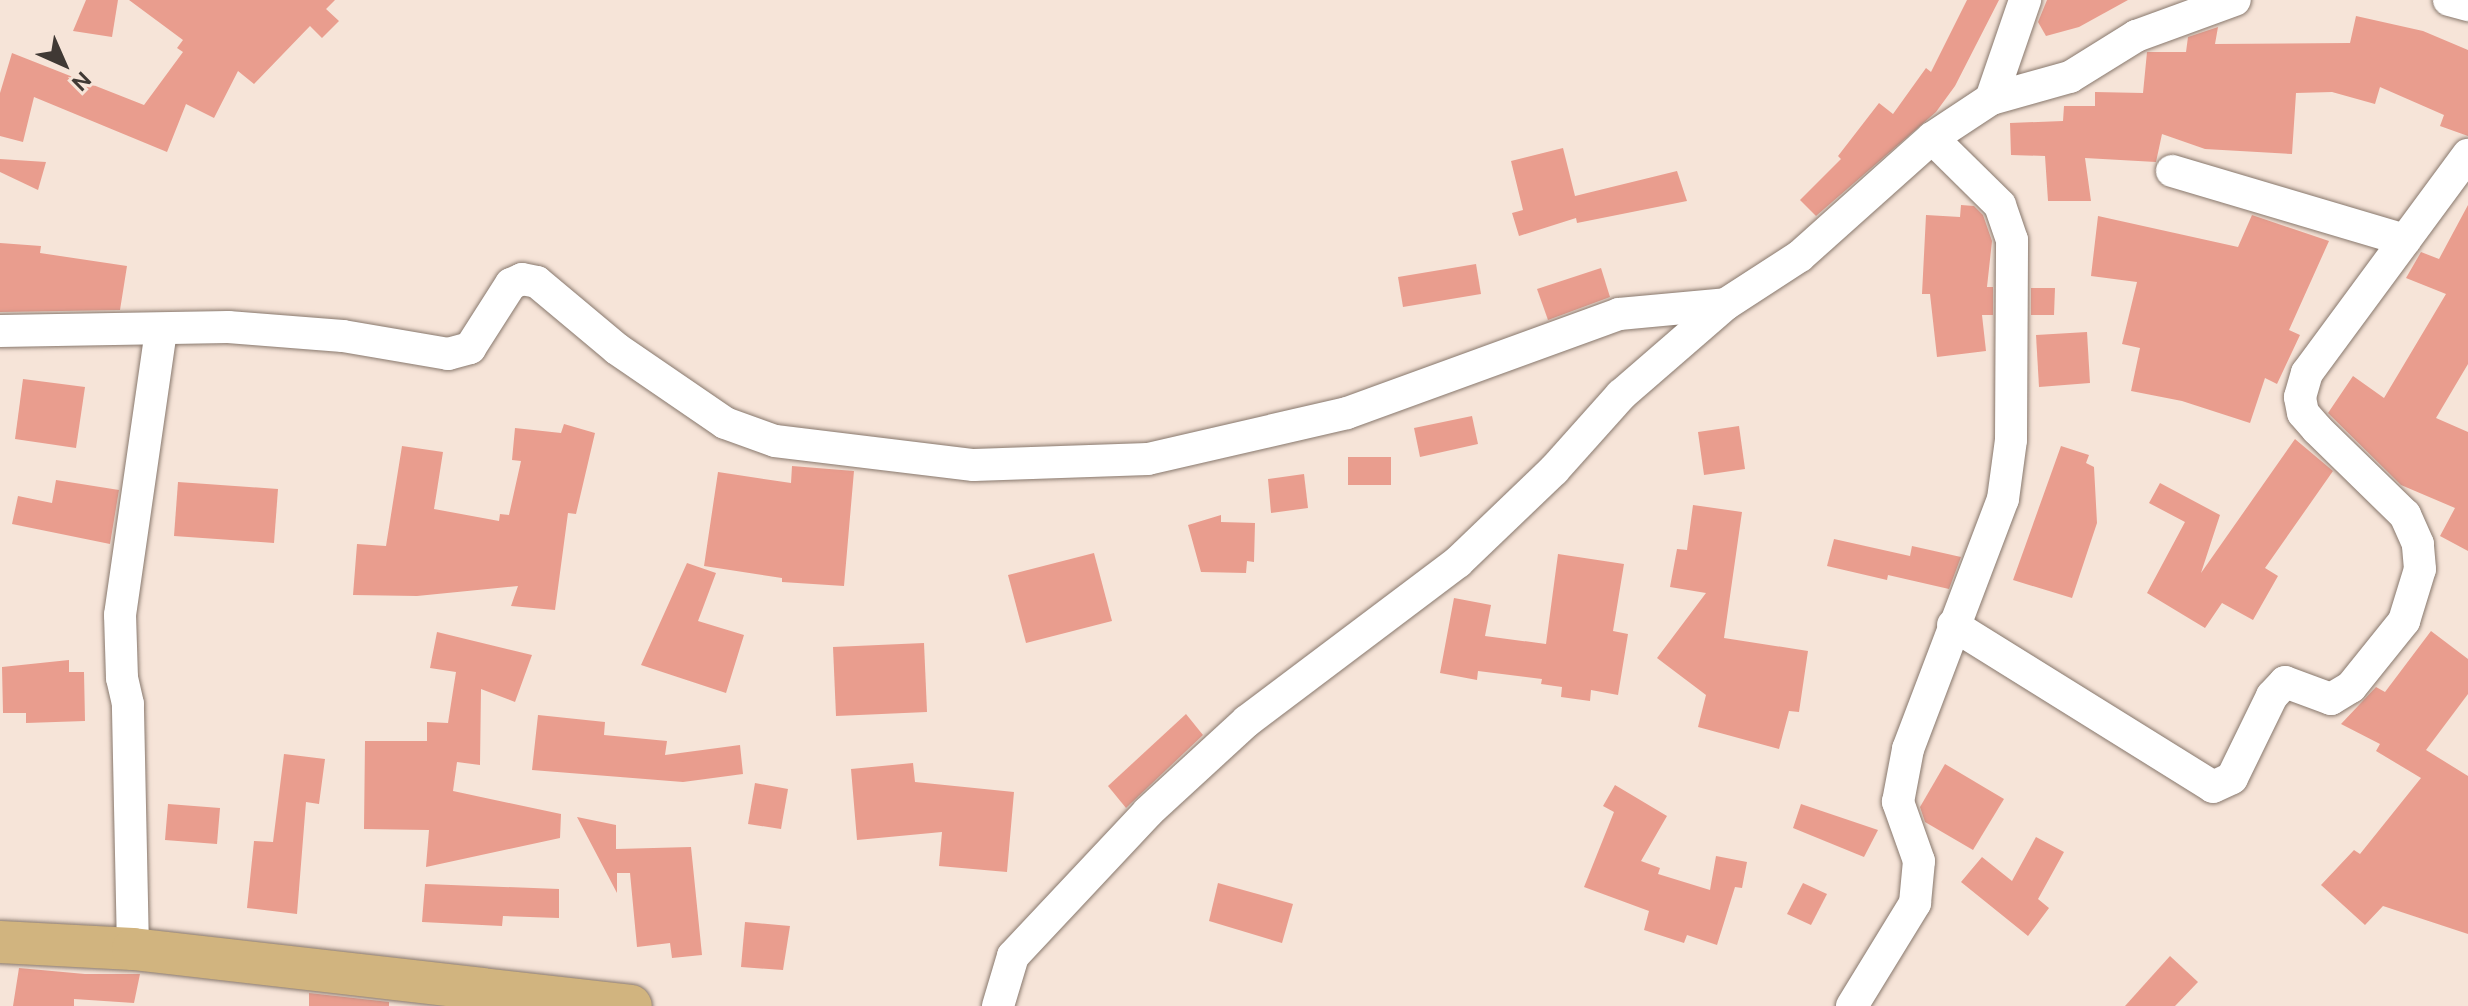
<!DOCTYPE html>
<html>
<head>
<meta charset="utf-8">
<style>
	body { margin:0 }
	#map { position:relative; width:2468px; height:1006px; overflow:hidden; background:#f6e4d8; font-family:"DM Sans",sans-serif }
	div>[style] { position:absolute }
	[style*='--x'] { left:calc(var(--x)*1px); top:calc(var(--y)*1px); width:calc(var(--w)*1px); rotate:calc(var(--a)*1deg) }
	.building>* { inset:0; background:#e99d8e }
	.roads { filter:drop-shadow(0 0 2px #88786d) drop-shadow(0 0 2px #88786d) }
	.minor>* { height:32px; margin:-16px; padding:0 16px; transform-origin:16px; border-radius:16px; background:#fff }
	.major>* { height:42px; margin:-21px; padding:0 21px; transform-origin:21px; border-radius:21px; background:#d1b47f }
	span { translate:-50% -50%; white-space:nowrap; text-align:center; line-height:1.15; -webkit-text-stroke:6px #f6e4d8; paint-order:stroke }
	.north { position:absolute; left:24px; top:24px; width:80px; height:80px; -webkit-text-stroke:6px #f6e4d8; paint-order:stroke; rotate:135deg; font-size:22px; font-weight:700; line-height:32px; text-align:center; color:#403934 }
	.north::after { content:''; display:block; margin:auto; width:28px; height:36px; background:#403934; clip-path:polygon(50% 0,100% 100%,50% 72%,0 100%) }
</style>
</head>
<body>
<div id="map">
	<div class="building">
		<div style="clip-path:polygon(86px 0,118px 0,112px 37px,73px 31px)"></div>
		<div style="clip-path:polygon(129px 0,335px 0,326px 9px,339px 21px,322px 38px,310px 26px,254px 84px,238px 71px,214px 118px,186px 104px,167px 152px,34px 97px,23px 142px,0 136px,0 93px,12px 53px,144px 105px,183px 52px,177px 48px,183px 40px)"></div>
		<div style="clip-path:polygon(1967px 0,1999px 0,1955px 86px,1936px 112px,1816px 216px,1800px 200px,1841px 159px,1838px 156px,1879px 103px,1893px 114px,1926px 68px,1931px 72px)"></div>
		<div style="clip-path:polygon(2128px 0,2079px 27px,2046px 36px,2038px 22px,2047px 0)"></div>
		<div style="clip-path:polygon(2356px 16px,2423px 31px,2468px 50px,2468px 136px,2440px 126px,2444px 115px,2380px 87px,2375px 104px,2332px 92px,2296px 93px,2292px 154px,2205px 149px,2162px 134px,2156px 162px,2085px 158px,2091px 201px,2048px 201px,2045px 156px,2011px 155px,2010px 123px,2063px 121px,2064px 106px,2095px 106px,2095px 92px,2143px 93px,2147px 52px,2186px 52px,2188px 37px,2218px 27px,2215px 44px,2350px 43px)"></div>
		<div style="clip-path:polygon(1563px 148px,1575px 196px,1677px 171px,1687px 201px,1577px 223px,1576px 218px,1519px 236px,1512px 213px,1523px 210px,1511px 161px)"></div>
		<div style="clip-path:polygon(0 159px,46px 162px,38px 190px,0 172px)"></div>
		<div style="clip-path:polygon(1961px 205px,1974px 206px,1983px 215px,1992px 241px,1987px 287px,1993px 287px,1993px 315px,1982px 315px,1986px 351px,1937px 357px,1930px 294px,1922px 294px,1926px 215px,1960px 217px)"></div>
		<div style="clip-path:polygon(2468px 205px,2468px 364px,2436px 418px,2468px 432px,2468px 551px,2440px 536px,2455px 508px,2401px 485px,2328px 413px,2353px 376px,2384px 398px,2446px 294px,2406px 278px,2421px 252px,2439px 259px)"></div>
		<div style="clip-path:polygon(2252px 215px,2329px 241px,2289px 330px,2300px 335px,2277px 384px,2265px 378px,2250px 423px,2182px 401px,2131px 391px,2140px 348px,2122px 344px,2137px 282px,2091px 276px,2098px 216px,2238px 247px)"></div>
		<div style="clip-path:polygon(0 243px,41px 246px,40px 253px,127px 266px,120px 310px,0 312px)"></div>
		<div style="clip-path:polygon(1476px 264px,1481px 294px,1403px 307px,1398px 277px)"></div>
		<div style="clip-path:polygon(1601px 268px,1610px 297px,1548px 320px,1537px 289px)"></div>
		<div style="clip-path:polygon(2031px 288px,2055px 288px,2054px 315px,2031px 315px)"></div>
		<div style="clip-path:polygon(2087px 332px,2090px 383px,2039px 387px,2036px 335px)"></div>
		<div style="clip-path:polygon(23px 379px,85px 387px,76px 448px,15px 439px)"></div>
		<div style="clip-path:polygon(1472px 416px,1478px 444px,1420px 457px,1414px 428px)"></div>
		<div style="clip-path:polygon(564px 424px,595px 433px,576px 514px,568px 513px,555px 610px,511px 606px,518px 586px,417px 596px,353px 595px,357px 544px,386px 546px,402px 446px,443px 452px,434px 509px,499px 521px,500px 514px,509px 515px,521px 461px,512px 460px,515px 428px,561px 433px)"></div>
		<div style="clip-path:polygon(1739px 426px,1745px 469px,1704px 475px,1698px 432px)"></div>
		<div style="clip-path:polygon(2295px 439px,2333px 471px,2265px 568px,2278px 576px,2253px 620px,2222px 603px,2205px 628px,2147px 593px,2185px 522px,2149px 503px,2160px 483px,2220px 515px,2201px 573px)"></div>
		<div style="clip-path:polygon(2061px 446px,2089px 455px,2086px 463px,2094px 467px,2097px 523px,2072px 598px,2013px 580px)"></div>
		<div style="clip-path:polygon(1348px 457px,1391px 457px,1391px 485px,1348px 485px)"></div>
		<div style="clip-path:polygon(792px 466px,854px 471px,844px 586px,782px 582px,782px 578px,704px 566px,718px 472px,791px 483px)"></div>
		<div style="clip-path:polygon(1304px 474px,1308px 508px,1271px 513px,1268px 479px)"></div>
		<div style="clip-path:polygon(56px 480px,119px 490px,110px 544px,12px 524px,18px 496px,52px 503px)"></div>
		<div style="clip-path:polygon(178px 482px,278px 489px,274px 543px,174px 536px)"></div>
		<div style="clip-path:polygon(1693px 505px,1742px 512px,1724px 638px,1808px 651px,1799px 712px,1789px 711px,1779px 749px,1698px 727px,1706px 695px,1657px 658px,1706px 593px,1670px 587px,1677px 549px,1687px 550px)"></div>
		<div style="clip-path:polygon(1221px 515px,1221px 522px,1255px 523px,1254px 562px,1247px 561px,1246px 573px,1201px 572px,1188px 525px)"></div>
		<div style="clip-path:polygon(1834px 539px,1910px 556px,1912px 546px,1961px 557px,1949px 589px,1888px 575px,1887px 580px,1827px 566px)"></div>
		<div style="clip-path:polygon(1094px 553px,1112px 621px,1026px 643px,1008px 575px)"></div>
		<div style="clip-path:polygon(1558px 554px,1624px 564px,1613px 631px,1628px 634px,1618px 695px,1591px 690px,1590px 701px,1561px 697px,1562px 687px,1541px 684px,1542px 679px,1478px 671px,1477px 680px,1440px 673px,1454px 598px,1491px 605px,1485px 636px,1546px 644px)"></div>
		<div style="clip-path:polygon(687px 563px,716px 573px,698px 621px,744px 635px,726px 693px,641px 665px)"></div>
		<div style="clip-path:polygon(2431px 631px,2468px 659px,2468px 694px,2426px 750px,2468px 776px,2468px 934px,2383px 906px,2365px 925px,2321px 885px,2354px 850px,2360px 854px,2421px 778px,2376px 751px,2380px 744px,2341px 724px,2376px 687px,2385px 692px)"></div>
		<div style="clip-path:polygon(437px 632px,532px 655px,515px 702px,481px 689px,480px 765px,457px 762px,453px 791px,561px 814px,560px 838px,426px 867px,429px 830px,364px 829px,365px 741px,427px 741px,427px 722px,448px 723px,456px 672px,430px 668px)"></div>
		<div style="clip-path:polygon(924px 643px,927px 712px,836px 716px,833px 647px)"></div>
		<div style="clip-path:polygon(69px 660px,69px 672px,84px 672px,85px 721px,26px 723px,26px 713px,3px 713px,2px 667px)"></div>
		<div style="clip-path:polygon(1186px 714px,1203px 735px,1126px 808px,1108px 786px)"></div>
		<div style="clip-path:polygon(538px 715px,605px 722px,604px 735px,667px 741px,665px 755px,740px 745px,743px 774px,683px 782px,532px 770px)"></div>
		<div style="clip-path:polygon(284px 754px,325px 759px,319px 804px,306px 802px,297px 914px,247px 908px,254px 841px,273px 842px)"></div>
		<div style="clip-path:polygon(913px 763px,915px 782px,1014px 792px,1007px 872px,939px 866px,942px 832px,857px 840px,851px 769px)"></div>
		<div style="clip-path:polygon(1945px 764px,2004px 799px,1973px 850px,1925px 822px,1920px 807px)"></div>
		<div style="clip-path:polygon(755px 783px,788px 789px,781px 829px,748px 824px)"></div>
		<div style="clip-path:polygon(1615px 785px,1667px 816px,1641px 861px,1660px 868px,1658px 874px,1710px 890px,1716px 856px,1747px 862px,1742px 888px,1735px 887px,1717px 945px,1687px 935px,1684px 943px,1644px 930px,1649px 911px,1584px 887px,1614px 812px,1603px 806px)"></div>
		<div style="clip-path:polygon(168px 804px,220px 808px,217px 844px,165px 840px)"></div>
		<div style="clip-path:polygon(1801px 804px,1878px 830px,1864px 857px,1793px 828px)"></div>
		<div style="clip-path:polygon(577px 817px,616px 825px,616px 849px,691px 847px,702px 955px,672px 958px,670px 943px,637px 947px,630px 873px,617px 873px,617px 893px)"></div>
		<div style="clip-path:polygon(2036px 837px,2064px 852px,2038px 899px,2049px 908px,2028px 936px,1961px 882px,1982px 857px,2012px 881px)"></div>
		<div style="clip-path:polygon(1218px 883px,1293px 904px,1282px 943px,1209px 921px)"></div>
		<div style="clip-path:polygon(1803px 883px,1827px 894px,1811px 925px,1787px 914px)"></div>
		<div style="clip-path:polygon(425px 884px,559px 889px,559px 918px,503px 916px,502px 926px,422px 922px)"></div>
		<div style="clip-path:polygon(745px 922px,790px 926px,783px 970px,741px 967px)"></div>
		<div style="clip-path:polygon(2170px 956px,2198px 982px,2175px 1006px,2125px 1006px)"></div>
		<div style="clip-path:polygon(19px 968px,85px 974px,140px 974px,134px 1003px,74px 999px,74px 1006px,13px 1006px)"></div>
		<div style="clip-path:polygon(309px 993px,389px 1002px,389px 1006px,309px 1006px)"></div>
	</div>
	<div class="roads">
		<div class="minor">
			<div style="--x:2449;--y:0;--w:20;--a:15"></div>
			<div style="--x:1991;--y:99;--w:82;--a:-15.6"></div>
			<div style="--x:2070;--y:77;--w:78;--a:-31.8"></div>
			<div style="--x:2136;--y:36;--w:105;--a:-20"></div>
			<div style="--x:2172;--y:171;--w:243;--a:16.5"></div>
			<div style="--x:0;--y:331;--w:228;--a:-1"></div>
			<div style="--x:228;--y:327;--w:115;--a:4.5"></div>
			<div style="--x:343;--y:336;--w:107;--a:9.7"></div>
			<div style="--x:448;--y:354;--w:23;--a:-15"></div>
			<div style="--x:470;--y:348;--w:76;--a:-57.4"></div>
			<div style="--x:511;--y:284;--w:12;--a:-24"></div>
			<div style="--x:522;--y:279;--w:15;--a:11"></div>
			<div style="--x:537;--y:282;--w:104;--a:39.9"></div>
			<div style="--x:617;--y:349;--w:131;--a:34.4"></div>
			<div style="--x:725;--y:423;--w:53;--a:19.8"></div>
			<div style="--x:775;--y:441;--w:200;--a:6.9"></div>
			<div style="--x:974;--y:465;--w:174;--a:-2"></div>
			<div style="--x:1148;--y:459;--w:204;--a:-13"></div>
			<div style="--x:1347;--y:413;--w:289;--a:-20"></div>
			<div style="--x:1619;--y:314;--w:107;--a:-5.3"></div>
			<div style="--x:1726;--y:304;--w:88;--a:-33"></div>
			<div style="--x:1800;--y:256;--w:177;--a:-41.8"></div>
			<div style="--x:1932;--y:138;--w:71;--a:-33.5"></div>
			<div style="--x:1991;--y:99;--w:105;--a:-71"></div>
			<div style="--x:1953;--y:625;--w:306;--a:31.9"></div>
			<div style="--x:2213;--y:787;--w:21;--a:-25"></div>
			<div style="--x:2232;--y:778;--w:91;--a:-64"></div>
			<div style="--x:2272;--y:696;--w:19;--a:-47"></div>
			<div style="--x:2285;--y:682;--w:49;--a:20.3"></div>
			<div style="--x:2331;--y:699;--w:23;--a:-31"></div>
			<div style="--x:2351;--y:687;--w:85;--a:-51.2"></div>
			<div style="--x:2404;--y:621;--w:54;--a:-72.9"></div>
			<div style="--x:2420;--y:569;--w:25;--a:-95"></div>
			<div style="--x:2418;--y:544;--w:32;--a:-114"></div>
			<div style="--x:2405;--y:515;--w:123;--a:-135.7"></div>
			<div style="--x:2317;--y:429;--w:21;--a:-131"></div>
			<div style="--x:2303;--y:413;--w:16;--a:-101"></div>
			<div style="--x:2300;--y:397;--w:25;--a:-74"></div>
			<div style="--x:2307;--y:373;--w:271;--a:-53.6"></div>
			<div style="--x:133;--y:949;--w:245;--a:-91.2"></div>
			<div style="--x:128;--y:704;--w:27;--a:-103"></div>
			<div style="--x:122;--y:678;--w:63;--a:-91.8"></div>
			<div style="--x:120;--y:615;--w:289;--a:-81.8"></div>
			<div style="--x:998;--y:1006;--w:52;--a:-73.3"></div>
			<div style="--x:1013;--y:956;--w:197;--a:-46.8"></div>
			<div style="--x:1148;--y:812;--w:134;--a:-42.6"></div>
			<div style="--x:1247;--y:721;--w:264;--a:-37"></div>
			<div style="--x:1458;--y:562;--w:133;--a:-43.8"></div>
			<div style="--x:1554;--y:470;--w:101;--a:-48.2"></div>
			<div style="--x:1621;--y:395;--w:139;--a:-40.9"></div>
			<div style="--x:1852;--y:1006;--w:121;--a:-58.5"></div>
			<div style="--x:1915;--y:903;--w:42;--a:-84.6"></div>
			<div style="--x:1919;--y:861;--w:63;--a:-109.6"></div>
			<div style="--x:1898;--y:802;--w:54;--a:-79.3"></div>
			<div style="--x:1908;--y:749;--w:267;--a:-69.2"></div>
			<div style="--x:2003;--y:499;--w:60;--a:-82.3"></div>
			<div style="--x:2011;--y:440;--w:200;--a:-89.7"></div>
			<div style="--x:2012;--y:240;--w:37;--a:-109"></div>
			<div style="--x:2000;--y:205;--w:95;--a:-135.4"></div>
		</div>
		<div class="major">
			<div style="--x:0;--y:942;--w:133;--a:3"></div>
			<div style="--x:133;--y:949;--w:501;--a:6.53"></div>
		</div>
	</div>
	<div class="north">N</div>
</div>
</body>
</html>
